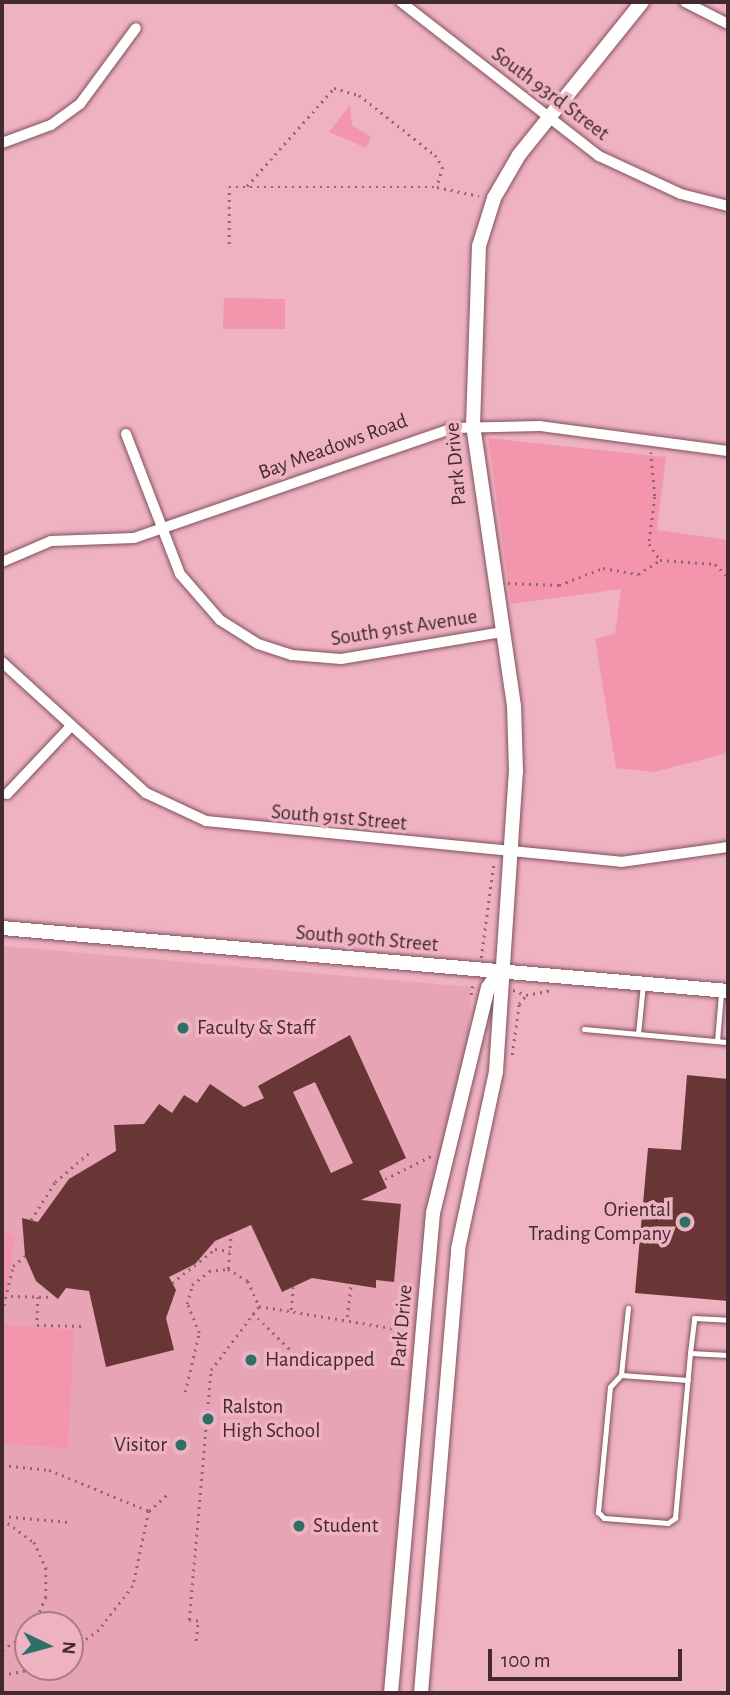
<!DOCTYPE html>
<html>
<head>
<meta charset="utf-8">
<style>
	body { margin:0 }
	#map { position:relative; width:730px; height:1695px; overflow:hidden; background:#eeb2c0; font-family:"Alegreya Sans",sans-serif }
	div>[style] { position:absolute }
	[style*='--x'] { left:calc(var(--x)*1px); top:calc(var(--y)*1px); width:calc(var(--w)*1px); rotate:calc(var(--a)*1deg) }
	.built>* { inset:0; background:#e7a4b4 }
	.green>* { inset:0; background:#f495ae }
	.building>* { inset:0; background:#683634 }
	.path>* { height:2.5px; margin-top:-1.25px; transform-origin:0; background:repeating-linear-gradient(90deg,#8f6771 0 2px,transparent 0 7px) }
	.roads { filter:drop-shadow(0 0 2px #834f5d) drop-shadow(0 0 2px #834f5d) }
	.service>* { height:5px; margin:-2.5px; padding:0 2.5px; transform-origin:2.5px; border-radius:2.5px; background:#fff }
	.minor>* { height:10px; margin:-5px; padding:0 5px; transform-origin:5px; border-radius:5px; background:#fff }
	.tertiary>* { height:14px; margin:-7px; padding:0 7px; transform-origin:7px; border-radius:7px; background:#fff }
	.dots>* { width:19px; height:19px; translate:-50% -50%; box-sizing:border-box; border:4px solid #eeb2c0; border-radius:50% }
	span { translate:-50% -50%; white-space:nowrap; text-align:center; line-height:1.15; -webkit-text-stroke:7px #eeb2c0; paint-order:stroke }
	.street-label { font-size:21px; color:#422a30 }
	.poi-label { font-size:21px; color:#422a30 }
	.left { translate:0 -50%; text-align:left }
	.right { translate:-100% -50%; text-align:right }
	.frame { position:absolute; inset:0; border:4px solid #422a30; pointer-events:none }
	.north { position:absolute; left:14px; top:1611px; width:70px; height:70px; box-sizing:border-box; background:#eeb2c0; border:2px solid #a97c86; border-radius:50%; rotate:95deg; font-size:19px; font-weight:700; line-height:28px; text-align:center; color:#422a30 }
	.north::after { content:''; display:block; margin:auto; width:24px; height:32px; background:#2a7167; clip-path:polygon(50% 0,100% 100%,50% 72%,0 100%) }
	.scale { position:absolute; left:488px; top:1649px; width:194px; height:32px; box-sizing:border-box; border:4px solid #422a30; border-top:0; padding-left:9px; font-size:21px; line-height:24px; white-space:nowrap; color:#422a30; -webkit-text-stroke:5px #eeb2c0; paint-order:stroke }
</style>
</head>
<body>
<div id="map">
	<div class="built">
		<div style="clip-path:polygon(evenodd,2px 946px,471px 987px,466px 1081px,433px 1213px,391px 1693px,2px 1693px,2px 946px,28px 1625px,70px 1625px,70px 1667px,28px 1667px,28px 1625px)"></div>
	</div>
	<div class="green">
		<div style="clip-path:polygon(350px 105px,352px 125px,371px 137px,366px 148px,329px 132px)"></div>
		<div style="clip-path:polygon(224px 298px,285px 299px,285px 329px,223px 329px)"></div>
		<div style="clip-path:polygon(488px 438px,666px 457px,657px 530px,728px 540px,728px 753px,654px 772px,616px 768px,595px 639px,615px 634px,621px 589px,511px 604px)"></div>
		<div style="clip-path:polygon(2px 1233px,15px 1235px,6px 1301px,2px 1301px)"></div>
		<div style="clip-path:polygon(3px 1325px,74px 1330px,68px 1448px,2px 1444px)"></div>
	</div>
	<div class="building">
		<div style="clip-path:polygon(evenodd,350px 1035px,406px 1158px,379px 1171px,387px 1188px,361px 1200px,401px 1204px,394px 1282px,376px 1280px,376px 1288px,312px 1278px,282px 1292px,251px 1225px,215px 1241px,195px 1264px,169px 1277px,176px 1290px,166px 1318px,174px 1350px,106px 1367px,89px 1291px,66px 1288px,58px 1299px,36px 1281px,25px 1256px,22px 1218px,38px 1222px,69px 1179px,116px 1151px,114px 1125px,144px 1124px,159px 1104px,172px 1113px,184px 1095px,197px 1103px,210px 1084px,244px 1107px,264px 1098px,258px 1086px,350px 1035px,315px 1082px,353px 1163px,331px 1173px,293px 1092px,315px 1082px)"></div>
		<div style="clip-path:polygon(687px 1075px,728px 1079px,728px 1301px,635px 1293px,648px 1148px,681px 1150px)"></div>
	</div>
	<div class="path">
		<div style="--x:247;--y:186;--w:131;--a:-48.4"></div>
		<div style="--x:334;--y:88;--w:26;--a:16"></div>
		<div style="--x:359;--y:95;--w:97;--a:38.3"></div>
		<div style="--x:435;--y:155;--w:14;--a:56"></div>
		<div style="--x:443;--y:167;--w:21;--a:107"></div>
		<div style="--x:229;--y:244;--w:57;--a:-90"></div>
		<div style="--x:229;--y:187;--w:208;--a:0"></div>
		<div style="--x:437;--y:187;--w:43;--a:12.1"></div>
		<div style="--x:651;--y:452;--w:45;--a:84.9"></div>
		<div style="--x:655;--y:497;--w:47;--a:97.3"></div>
		<div style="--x:649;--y:544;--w:19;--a:55"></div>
		<div style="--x:660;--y:560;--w:55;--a:4.2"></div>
		<div style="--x:715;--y:564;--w:18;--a:45"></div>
		<div style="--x:508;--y:583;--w:51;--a:2.2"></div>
		<div style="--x:559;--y:585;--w:47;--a:-21.1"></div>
		<div style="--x:603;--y:568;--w:36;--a:10"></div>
		<div style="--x:638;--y:574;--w:26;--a:-32"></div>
		<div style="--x:728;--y:600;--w:2;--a:-90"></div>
		<div style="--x:481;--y:958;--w:98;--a:-82.4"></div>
		<div style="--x:513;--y:990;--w:14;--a:21"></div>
		<div style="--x:471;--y:995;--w:14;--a:-82"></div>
		<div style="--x:512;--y:1055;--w:51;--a:-82.2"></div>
		<div style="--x:519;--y:1004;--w:11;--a:-52"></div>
		<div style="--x:526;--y:995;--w:25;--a:-11"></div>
		<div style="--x:385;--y:1179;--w:54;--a:-26.6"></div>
		<div style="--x:31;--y:1220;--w:45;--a:-57.7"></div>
		<div style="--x:55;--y:1182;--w:45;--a:-40.5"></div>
		<div style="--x:228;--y:1269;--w:35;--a:-85"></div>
		<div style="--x:172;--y:1283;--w:55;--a:-38.3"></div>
		<div style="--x:215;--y:1249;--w:15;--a:8"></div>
		<div style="--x:11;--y:1296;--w:42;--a:1.4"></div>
		<div style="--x:38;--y:1297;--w:28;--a:92"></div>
		<div style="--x:37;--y:1325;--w:46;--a:1.2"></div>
		<div style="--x:259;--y:1306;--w:153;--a:9.4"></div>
		<div style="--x:291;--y:1310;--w:23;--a:-85"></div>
		<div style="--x:2;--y:1312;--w:47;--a:-76.6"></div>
		<div style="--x:13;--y:1266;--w:16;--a:-40"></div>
		<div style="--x:253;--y:1313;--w:83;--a:44.5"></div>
		<div style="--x:347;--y:1317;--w:31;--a:-83"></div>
		<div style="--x:185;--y:1392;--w:61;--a:-76.7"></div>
		<div style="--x:199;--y:1333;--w:31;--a:-112"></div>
		<div style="--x:187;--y:1304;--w:20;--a:-75"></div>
		<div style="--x:192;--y:1285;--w:22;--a:-39"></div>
		<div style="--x:209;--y:1271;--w:19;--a:-6"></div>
		<div style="--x:228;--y:1269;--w:23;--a:31"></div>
		<div style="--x:248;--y:1281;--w:27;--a:66"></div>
		<div style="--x:2;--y:1465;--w:47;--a:6.1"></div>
		<div style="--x:49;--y:1470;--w:108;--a:22.3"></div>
		<div style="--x:149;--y:1511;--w:77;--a:102"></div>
		<div style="--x:133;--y:1586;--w:56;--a:127.7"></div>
		<div style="--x:99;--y:1630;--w:36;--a:143"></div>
		<div style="--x:149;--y:1511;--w:25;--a:-42"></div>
		<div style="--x:2;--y:1516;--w:67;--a:5.1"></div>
		<div style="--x:2;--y:1519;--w:39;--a:36"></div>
		<div style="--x:34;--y:1542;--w:29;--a:65"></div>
		<div style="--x:46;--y:1568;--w:29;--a:90"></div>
		<div style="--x:46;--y:1597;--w:30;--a:113"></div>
		<div style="--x:196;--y:1641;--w:20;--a:-84"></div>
		<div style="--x:198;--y:1621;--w:9;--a:-174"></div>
		<div style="--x:189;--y:1620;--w:251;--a:-85"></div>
		<div style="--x:211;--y:1370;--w:80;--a:-53.1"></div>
		<div style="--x:2;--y:1650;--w:31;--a:-33"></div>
		<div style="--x:2;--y:1675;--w:42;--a:-11"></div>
	</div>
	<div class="roads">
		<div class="service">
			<div style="--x:584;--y:1029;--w:145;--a:5.2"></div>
			<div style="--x:638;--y:1034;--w:50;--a:-84.3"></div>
			<div style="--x:717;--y:1041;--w:48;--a:-85.2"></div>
			<div style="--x:628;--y:1308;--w:67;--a:96"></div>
			<div style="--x:621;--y:1375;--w:16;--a:133"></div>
			<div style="--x:610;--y:1387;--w:126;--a:95.5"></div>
			<div style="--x:598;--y:1512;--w:8;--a:45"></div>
			<div style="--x:604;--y:1518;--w:64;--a:4.5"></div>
			<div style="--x:668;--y:1523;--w:9;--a:-36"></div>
			<div style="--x:675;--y:1518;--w:166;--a:-84.8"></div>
			<div style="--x:690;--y:1353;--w:38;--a:3"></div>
			<div style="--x:690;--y:1353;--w:35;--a:-83"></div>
			<div style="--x:694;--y:1318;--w:34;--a:3"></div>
			<div style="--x:621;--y:1375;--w:67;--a:4.3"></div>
		</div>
		<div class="minor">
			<div style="--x:401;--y:2;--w:251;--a:37.9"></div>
			<div style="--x:599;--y:156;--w:90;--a:24.9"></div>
			<div style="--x:681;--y:194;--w:49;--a:14.3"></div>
			<div style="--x:685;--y:2;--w:48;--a:27.1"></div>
			<div style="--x:2;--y:143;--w:52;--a:-20.2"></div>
			<div style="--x:51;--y:125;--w:36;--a:-36"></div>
			<div style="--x:80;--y:104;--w:94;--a:-53.6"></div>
			<div style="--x:126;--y:434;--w:150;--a:68.9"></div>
			<div style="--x:180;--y:574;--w:61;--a:49"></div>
			<div style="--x:220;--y:620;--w:45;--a:32.3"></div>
			<div style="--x:258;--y:644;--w:36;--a:18"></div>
			<div style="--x:292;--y:655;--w:49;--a:4.7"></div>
			<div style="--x:341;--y:659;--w:163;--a:-9.5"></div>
			<div style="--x:2;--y:562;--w:53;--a:-23.2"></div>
			<div style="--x:51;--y:541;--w:83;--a:-2.1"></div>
			<div style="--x:134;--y:538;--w:337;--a:-19"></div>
			<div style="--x:453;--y:428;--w:87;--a:-1.3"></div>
			<div style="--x:540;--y:426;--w:190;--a:7.6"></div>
			<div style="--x:2;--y:662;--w:195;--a:42.3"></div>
			<div style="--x:146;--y:793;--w:66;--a:25"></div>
			<div style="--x:206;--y:821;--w:417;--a:5.6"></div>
			<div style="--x:621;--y:862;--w:108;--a:-8"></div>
			<div style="--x:7;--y:794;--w:93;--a:-46.7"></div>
		</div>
		<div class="tertiary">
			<div style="--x:2;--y:928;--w:729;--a:4.96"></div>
			<div style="--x:391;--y:1693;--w:482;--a:-85"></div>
			<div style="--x:433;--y:1213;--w:232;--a:-76.3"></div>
			<div style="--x:488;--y:988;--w:19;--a:-58"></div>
			<div style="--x:421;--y:1693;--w:446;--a:-85.2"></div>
			<div style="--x:458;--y:1249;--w:182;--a:-77.9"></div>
			<div style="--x:496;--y:1071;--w:300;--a:-86.2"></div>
			<div style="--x:516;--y:772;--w:66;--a:-91.7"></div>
			<div style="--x:514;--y:706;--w:283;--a:-98.3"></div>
			<div style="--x:473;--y:426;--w:180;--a:-88.1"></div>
			<div style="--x:479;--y:246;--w:50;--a:-72.6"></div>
			<div style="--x:494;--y:198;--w:50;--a:-59.8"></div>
			<div style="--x:519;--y:155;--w:196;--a:-51.2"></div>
		</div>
	</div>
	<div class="dots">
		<div style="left:183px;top:1028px;background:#2a7167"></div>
		<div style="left:685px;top:1222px;background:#2a7167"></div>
		<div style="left:251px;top:1360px;background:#2a7167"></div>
		<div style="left:208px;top:1419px;background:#2a7167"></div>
		<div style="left:181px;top:1445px;background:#2a7167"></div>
		<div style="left:299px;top:1526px;background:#2a7167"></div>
	</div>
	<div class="street-label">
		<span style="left:550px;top:94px;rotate:37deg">South 93rd Street</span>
		<span style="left:333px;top:447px;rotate:-20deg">Bay Meadows Road</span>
		<span style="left:456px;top:464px;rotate:-95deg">Park Drive</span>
		<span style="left:404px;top:628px;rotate:-9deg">South 91st Avenue</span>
		<span style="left:339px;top:818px;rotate:5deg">South 91st Street</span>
		<span style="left:367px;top:939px;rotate:5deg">South 90th Street</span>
		<span style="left:402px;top:1326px;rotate:-85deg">Park Drive</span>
	</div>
	<div class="poi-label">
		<span class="left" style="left:197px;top:1028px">Faculty &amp; Staff</span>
		<span class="right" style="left:671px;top:1222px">Oriental<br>Trading Company</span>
		<span class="left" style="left:265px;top:1360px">Handicapped</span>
		<span class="left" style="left:222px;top:1419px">Ralston<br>High School</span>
		<span class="right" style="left:167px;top:1445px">Visitor</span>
		<span class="left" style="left:313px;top:1526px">Student</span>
	</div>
	<div class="frame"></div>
	<div class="north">N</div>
	<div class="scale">100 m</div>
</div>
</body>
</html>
